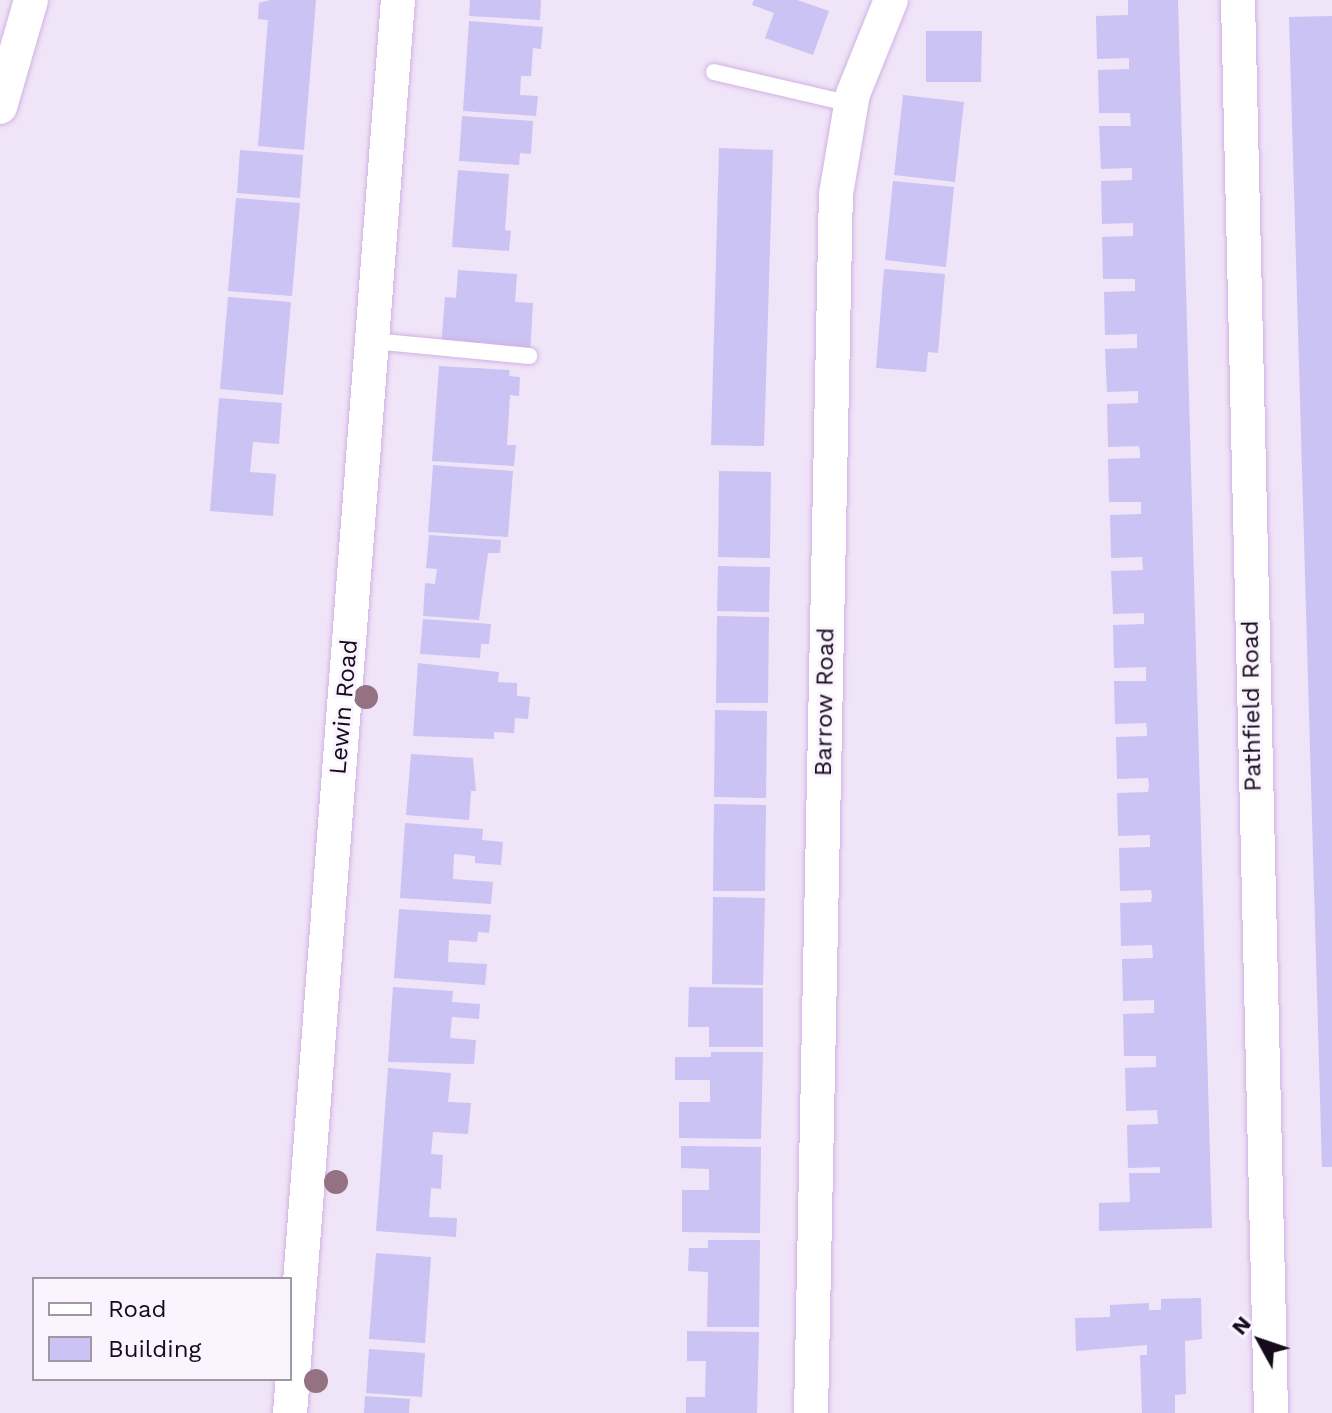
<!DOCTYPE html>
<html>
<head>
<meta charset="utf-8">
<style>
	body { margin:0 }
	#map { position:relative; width:1332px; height:1413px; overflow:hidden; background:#f0e4f8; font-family:"Work Sans",sans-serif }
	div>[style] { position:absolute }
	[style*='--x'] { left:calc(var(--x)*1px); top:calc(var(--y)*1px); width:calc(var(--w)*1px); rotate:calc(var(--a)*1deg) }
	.building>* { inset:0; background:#cac3f3 }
	.roads { filter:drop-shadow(0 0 2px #d0b2e3) drop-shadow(0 0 2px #d0b2e3) }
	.service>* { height:16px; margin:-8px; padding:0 8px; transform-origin:8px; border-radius:8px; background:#fff }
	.minor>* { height:34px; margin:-17px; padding:0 17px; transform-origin:17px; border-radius:17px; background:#fff }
	.trees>* { width:24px; height:24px; margin:-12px; border-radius:50%; background:#947281 }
	span { translate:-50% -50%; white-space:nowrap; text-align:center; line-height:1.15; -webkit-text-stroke:6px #faf4fe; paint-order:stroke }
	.street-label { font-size:24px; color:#160b1c }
	.legend { position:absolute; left:32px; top:1277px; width:260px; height:104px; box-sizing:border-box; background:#faf4fe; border:2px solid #9f97a4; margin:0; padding:10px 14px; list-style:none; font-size:24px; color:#160b1c }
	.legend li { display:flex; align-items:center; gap:16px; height:40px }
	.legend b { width:40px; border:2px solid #9f97a4 }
	.north { position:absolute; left:1220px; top:1301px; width:80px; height:80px; -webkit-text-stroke:6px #faf4fe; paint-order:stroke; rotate:310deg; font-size:22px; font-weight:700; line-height:32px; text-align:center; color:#160b1c }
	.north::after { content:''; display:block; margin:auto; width:28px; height:36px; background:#160b1c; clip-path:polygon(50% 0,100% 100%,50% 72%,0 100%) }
</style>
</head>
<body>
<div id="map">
	<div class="building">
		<div style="clip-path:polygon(270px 0,316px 0,304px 150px,258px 146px,268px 20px,258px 19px,259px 3px)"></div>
		<div style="clip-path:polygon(470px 0,541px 0,540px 20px,469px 16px)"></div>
		<div style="clip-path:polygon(754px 0,797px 0,829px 11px,813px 55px,765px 38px,774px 13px,752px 5px)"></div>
		<div style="clip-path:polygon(1128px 0,1178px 0,1212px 1228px,1099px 1231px,1099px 1203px,1130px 1202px,1129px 1173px,1160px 1173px,1160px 1167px,1128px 1168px,1127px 1125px,1158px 1124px,1157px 1110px,1126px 1111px,1125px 1068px,1156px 1067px,1156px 1056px,1124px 1056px,1123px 1014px,1154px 1013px,1154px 1000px,1123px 1001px,1122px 959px,1153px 958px,1152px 945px,1121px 946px,1120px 903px,1151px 902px,1152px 896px,1151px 890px,1120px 891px,1119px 848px,1150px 847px,1150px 835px,1118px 836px,1117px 793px,1148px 792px,1149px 785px,1148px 778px,1117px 779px,1116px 737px,1147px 736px,1147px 729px,1146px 723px,1115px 724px,1114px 681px,1146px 681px,1146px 667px,1114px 668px,1113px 625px,1144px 624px,1144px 613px,1113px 614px,1111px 571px,1143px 570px,1142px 557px,1111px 558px,1110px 515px,1141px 514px,1141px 502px,1109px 502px,1108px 459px,1140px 458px,1140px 453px,1139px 446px,1108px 447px,1107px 404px,1138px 403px,1138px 391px,1107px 392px,1105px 349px,1137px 348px,1137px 334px,1105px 335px,1104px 292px,1135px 291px,1135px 279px,1103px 279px,1102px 237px,1133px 236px,1133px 223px,1102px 224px,1101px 181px,1132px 180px,1132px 168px,1101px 169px,1099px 126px,1131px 126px,1130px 113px,1099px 113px,1098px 70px,1129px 69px,1129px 58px,1097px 59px,1096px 16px,1128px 15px)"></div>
		<div style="clip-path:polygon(1332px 16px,1332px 1167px,1322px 1167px,1289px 17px)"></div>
		<div style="clip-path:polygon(469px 21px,543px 27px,541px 49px,533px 48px,531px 76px,521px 76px,520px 95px,538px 96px,536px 116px,463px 111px)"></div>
		<div style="clip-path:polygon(926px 31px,982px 31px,981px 82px,926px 82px)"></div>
		<div style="clip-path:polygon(903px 95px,964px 102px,955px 182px,894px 175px)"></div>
		<div style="clip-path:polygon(462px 116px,533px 121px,531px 154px,520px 153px,519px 165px,459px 161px)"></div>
		<div style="clip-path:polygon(719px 148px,773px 150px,764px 446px,711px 445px)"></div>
		<div style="clip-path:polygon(240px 150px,303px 155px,300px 198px,237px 193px)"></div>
		<div style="clip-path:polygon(458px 170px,509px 174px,505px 230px,511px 231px,509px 251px,452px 247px)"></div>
		<div style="clip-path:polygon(893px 181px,954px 187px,946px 267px,885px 260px)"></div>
		<div style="clip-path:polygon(236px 198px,300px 203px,292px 296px,228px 291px)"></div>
		<div style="clip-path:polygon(884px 269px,945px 274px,938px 353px,928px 352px,926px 372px,876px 368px)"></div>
		<div style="clip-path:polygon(458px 270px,517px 274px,515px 302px,533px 303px,530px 354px,487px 351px,488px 343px,480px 342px,479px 350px,441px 348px,445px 297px,456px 298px)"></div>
		<div style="clip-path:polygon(228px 297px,291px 302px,283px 395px,220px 389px)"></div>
		<div style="clip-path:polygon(439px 366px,510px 370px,509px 376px,520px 377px,519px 396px,510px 395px,507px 445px,516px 445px,514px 466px,432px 461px)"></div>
		<div style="clip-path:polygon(219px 398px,282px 403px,279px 444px,253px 442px,250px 472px,276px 474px,273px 516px,210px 511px)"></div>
		<div style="clip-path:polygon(433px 465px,513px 471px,508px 537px,428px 532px)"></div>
		<div style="clip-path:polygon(719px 471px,771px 472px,770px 558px,718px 557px)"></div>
		<div style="clip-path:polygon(429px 535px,501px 540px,500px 553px,488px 553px,479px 620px,423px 616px,425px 583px,435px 584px,437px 569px,426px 568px)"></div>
		<div style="clip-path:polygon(718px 566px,770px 567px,769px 612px,717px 611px)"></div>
		<div style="clip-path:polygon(717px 616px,769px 617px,768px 703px,716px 703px)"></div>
		<div style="clip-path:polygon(423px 619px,491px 624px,489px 644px,481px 644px,480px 658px,420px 654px)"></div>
		<div style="clip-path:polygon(418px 663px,499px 672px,498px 682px,517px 683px,517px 696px,530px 697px,528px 719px,515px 718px,514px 733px,494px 732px,494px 739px,413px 736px)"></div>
		<div style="clip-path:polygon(715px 710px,767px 711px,766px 798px,714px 797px)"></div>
		<div style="clip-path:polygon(411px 754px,473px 758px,476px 791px,471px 791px,469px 820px,406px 815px)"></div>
		<div style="clip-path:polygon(714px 804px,766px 805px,765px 891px,713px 891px)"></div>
		<div style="clip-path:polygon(405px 823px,483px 829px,482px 840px,503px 842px,501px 865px,475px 863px,475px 856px,454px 854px,453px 879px,493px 882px,491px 904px,400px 898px)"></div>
		<div style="clip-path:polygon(713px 897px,765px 898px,763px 985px,712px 984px)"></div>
		<div style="clip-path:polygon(399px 909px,491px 915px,489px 933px,478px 932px,477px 942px,449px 940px,448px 962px,487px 964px,485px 985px,394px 978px)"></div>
		<div style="clip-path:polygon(393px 987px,453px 991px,452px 1002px,480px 1004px,479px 1019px,452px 1017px,450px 1038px,476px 1040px,474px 1064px,388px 1062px)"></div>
		<div style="clip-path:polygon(689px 987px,763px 988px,763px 1047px,709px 1047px,709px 1027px,688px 1027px)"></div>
		<div style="clip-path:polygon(711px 1052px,763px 1052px,761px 1139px,679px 1138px,679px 1102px,710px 1102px,710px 1080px,675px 1080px,675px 1057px,711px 1057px)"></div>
		<div style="clip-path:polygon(388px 1068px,451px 1073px,448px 1102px,471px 1103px,468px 1134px,433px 1132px,431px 1154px,443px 1155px,441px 1189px,431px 1188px,429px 1217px,457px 1218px,456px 1237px,376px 1231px)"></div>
		<div style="clip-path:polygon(681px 1146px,761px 1147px,760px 1233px,682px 1232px,682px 1190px,709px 1190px,709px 1169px,681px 1168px)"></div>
		<div style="clip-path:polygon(708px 1240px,760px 1240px,759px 1327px,707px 1327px,708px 1272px,688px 1271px,689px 1248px,708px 1248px)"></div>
		<div style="clip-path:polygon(376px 1253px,431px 1257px,425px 1343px,369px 1339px)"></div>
		<div style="clip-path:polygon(1201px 1298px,1202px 1339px,1185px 1341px,1186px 1394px,1175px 1395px,1175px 1413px,1142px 1413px,1140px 1355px,1147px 1355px,1147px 1345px,1076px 1351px,1075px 1318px,1110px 1317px,1110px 1305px,1149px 1303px,1149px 1310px,1161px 1310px,1161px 1299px)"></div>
		<div style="clip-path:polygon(687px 1331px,759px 1332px,757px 1413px,686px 1413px,686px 1397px,705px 1397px,706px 1361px,687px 1361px)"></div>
		<div style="clip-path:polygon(369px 1349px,425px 1353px,422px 1397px,366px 1393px)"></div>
		<div style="clip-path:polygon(365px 1396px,410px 1399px,409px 1413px,364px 1413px)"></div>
	</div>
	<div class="roads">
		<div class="service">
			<div style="--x:714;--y:72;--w:141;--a:13.1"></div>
			<div style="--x:373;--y:341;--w:157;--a:5.5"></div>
		</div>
		<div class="minor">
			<div style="--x:1238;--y:0;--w:1413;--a:88.66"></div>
			<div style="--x:0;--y:107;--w:111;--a:-73.8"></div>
			<div style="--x:290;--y:1413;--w:1417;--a:-85.63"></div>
			<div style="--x:811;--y:1413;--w:1219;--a:-88.83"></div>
			<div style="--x:836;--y:194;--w:101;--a:-80.4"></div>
			<div style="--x:853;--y:94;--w:101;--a:-68"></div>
		</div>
	</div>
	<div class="trees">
		<div style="left:366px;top:697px"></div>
		<div style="left:336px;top:1182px"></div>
		<div style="left:316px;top:1381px"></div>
	</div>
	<div class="street-label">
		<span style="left:825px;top:702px;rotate:-89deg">Barrow Road</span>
		<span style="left:1252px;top:706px;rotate:-91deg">Pathfield Road</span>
		<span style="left:344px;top:707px;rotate:-85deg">Lewin Road</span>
	</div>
	<ul class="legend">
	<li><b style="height:10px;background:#fff"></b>Road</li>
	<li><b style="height:22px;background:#cac3f3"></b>Building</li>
	</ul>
	<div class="north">N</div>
</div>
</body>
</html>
